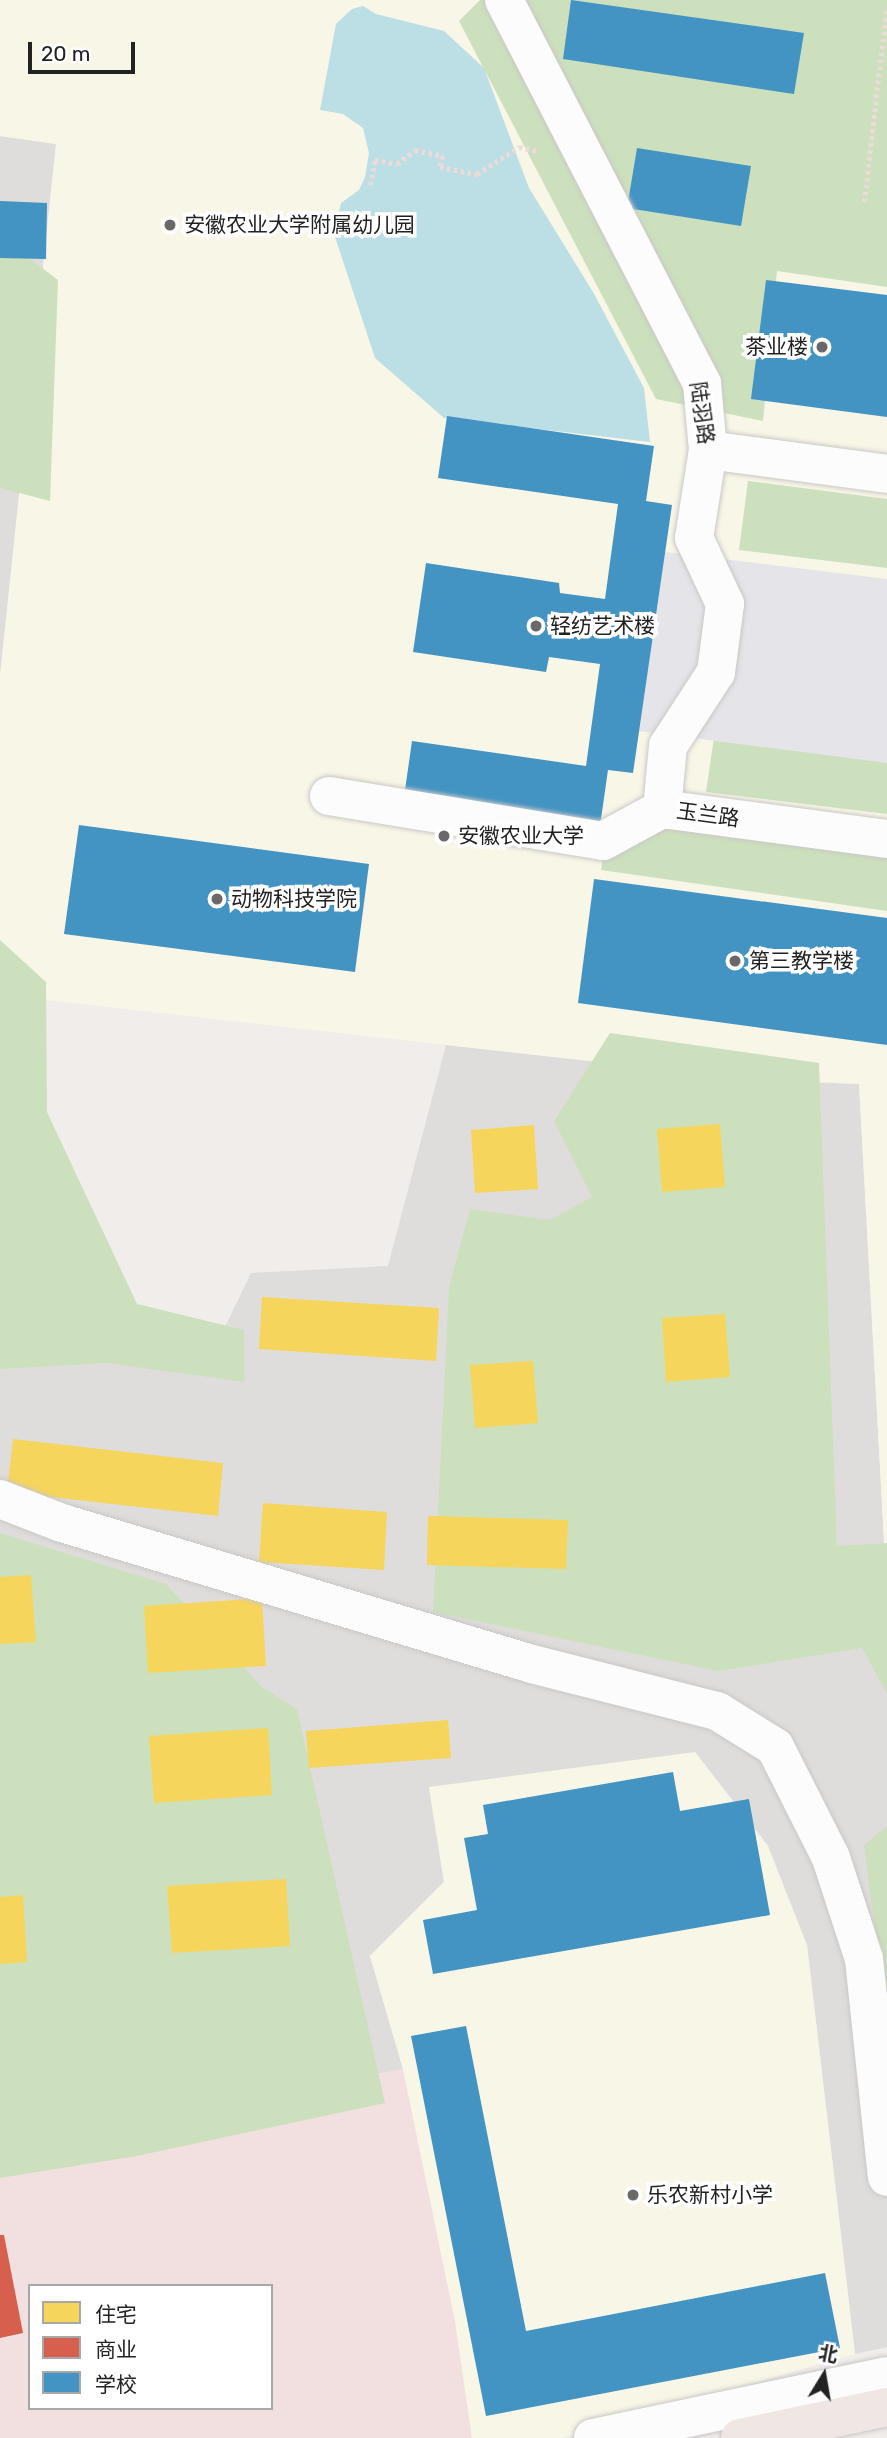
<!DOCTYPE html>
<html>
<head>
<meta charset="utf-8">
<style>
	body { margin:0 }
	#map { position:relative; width:887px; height:2438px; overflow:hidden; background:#f0edea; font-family:Rubik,"Noto Sans SC",sans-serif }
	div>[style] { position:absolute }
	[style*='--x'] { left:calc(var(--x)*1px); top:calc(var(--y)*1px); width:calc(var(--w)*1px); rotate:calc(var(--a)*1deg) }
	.residential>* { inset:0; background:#dfdddc }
	.commercial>* { inset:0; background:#f2e0e0 }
	.education>* { inset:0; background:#f8f6e7 }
	.forest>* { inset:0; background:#cce0bd }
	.plaza>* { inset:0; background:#e5e4e9 }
	.water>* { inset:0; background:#bcdee5 }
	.homes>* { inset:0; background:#f6d55c }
	.shops>* { inset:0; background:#d6604d }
	.schools>* { inset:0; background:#4393c3 }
	.path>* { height:4.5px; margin-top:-2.25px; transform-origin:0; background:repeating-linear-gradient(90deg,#eddbda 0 3.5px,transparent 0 7px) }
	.roads { filter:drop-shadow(0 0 2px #c9c8c6) drop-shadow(0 0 2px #c9c8c6) }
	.minor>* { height:38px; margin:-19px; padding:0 19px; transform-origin:19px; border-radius:19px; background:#fdfcfc }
	.trunk>* { height:38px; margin:-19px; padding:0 19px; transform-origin:19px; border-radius:19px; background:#f0e6e4 }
	.dots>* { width:19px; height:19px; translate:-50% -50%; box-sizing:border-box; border:4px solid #fff; border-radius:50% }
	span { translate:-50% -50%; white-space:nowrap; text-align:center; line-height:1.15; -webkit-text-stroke:7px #fff; paint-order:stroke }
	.poi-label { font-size:21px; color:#222 }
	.left { translate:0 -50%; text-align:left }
	.right { translate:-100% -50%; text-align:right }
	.street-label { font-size:21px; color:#222 }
	.legend { position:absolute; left:28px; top:2284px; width:245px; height:126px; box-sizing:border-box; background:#fff; border:2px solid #a7a7a7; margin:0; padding:9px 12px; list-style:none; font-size:21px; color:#222 }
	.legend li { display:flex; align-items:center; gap:14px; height:35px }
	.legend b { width:35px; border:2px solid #a7a7a7 }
	.north { position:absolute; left:789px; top:2340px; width:70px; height:70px; -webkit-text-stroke:5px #fff; paint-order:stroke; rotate:11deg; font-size:19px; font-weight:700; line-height:28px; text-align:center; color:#222 }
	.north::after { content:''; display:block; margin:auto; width:24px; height:32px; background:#222; clip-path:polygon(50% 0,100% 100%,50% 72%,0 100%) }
	.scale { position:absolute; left:28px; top:42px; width:107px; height:32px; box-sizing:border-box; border:4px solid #222; border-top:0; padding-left:9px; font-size:21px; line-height:24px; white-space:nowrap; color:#222; -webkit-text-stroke:5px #fff; paint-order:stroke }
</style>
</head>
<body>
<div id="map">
	<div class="residential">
		<div style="clip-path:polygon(0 136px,56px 144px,0 676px)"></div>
		<div style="clip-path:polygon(446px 1045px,760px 1080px,859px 1084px,887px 1595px,887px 2347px,855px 2354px,807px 1945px,429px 1788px,444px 1882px,370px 1956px,403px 2069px,76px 2135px,0 2146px,0 1277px,208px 1362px,251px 1273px,388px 1266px)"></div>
	</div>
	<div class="commercial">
		<div style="clip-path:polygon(evenodd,403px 2069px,455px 2321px,472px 2438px,0 2438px,0 2146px,76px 2135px,403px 2069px,30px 2286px,271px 2286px,271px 2408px,30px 2408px,30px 2286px)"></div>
	</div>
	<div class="education">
		<div style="clip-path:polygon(0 0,887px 0,887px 1595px,859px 1084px,760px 1080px,0 995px,0 676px,56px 144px,0 136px)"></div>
		<div style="clip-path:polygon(695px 1752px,768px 1846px,807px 1945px,855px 2354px,562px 2438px,472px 2438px,455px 2321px,403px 2069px,370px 1956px,444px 1882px,429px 1787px)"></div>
	</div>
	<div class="forest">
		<div style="clip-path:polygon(480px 0,887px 0,887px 287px,777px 271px,763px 421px,656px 399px,459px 21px)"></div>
		<div style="clip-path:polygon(0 236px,58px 280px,50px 501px,0 488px)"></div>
		<div style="clip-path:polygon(748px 481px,887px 499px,887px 568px,739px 550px)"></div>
		<div style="clip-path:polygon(716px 724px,887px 745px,887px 814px,706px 792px)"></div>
		<div style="clip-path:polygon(661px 825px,887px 855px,887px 911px,601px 870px,604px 849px)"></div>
		<div style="clip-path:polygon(0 940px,46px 982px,47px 1112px,137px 1304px,244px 1330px,245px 1382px,106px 1363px,0 1369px)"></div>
		<div style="clip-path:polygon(610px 1033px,819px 1063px,837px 1546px,887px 1543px,887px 1694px,862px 1648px,718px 1671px,433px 1612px,449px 1287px,470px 1209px,550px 1220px,592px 1197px,554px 1121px)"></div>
		<div style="clip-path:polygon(0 1533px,166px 1584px,263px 1688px,297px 1709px,385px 2103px,137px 2156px,0 2178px)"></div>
		<div style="clip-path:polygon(887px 1826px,887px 2027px,864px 1845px)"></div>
	</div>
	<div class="plaza">
		<div style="clip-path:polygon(665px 552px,887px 579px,887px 763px,639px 731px)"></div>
	</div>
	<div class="water">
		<div style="clip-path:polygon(363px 6px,376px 14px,444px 31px,484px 68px,529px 188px,593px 292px,644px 388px,650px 442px,444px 418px,375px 358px,334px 234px,341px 203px,359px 190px,365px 177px,369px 153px,363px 128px,343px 114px,320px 110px,336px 24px,352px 9px)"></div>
	</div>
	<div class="homes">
		<div style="clip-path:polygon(720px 1124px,725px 1187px,662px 1192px,657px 1129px)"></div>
		<div style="clip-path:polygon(534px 1125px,538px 1189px,475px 1193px,471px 1130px)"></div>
		<div style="clip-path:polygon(262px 1297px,439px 1308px,436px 1361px,259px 1349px)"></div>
		<div style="clip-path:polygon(725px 1314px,730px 1377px,666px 1382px,662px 1318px)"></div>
		<div style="clip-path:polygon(533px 1361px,538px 1423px,475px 1428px,470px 1365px)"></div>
		<div style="clip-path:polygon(13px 1439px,223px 1463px,218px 1516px,7px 1492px)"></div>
		<div style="clip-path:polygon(263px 1503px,387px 1512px,384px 1570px,259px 1562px)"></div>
		<div style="clip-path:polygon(428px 1516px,568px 1520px,566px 1569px,427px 1565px)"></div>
		<div style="clip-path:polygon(31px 1575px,36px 1642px,0 1644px,0 1577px)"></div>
		<div style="clip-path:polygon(262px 1598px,266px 1666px,148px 1673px,144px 1606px)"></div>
		<div style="clip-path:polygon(448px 1720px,451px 1758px,309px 1768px,306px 1731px)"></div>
		<div style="clip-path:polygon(268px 1728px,272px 1795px,154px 1803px,149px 1736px)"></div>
		<div style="clip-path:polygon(286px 1879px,290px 1946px,172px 1953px,167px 1886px)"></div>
		<div style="clip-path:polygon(23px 1895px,27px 1962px,0 1964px,0 1897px)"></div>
	</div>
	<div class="shops">
		<div style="clip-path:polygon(0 2235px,4px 2235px,23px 2333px,0 2338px)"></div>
	</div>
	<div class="schools">
		<div style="clip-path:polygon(571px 0,804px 33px,794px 94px,563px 59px)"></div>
		<div style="clip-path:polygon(637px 148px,751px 166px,741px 226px,627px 208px)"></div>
		<div style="clip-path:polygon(0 201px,47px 203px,46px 259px,0 258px)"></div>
		<div style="clip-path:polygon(766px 280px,887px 295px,887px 417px,751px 399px)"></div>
		<div style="clip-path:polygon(447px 416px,654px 446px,646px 501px,672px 505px,633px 773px,608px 770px,600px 826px,404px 797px,412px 741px,586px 766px,600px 664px,549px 657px,546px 672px,413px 652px,426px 563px,559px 583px,560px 593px,605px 599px,618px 504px,438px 478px)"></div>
		<div style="clip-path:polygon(79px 825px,369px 864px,355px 972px,64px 934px)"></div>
		<div style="clip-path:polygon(594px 879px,887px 918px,887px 1045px,578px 1003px)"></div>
		<div style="clip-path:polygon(673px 1772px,680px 1811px,749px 1799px,770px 1915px,433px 1974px,423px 1920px,477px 1910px,464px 1838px,488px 1834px,483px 1805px)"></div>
		<div style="clip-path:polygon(466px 2026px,526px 2331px,825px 2273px,840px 2348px,486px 2416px,411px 2036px)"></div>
	</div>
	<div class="path">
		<div style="--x:370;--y:185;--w:25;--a:-79"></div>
		<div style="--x:375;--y:160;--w:22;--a:10"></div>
		<div style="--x:397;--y:164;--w:23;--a:-38"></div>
		<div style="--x:415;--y:150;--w:29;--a:12"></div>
		<div style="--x:443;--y:156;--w:11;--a:105"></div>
		<div style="--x:440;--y:167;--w:38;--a:11"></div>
		<div style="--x:477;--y:174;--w:50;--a:-32.7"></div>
		<div style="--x:519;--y:147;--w:21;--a:11"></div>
		<div style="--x:864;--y:202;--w:196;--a:-83.3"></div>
	</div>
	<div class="roads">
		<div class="minor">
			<div style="--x:504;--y:0;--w:431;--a:62.7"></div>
			<div style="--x:702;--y:383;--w:67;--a:84.9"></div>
			<div style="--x:708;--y:450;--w:89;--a:99"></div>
			<div style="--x:694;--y:538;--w:73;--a:64.8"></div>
			<div style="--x:725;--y:604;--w:69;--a:97.5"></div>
			<div style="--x:716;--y:672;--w:88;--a:123"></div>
			<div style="--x:668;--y:746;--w:63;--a:95.4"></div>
			<div style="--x:708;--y:450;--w:181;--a:7.6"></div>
			<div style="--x:329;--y:796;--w:278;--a:9.3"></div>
			<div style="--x:603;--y:841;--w:67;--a:-28.5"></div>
			<div style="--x:662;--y:809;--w:227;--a:7.6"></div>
			<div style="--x:0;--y:1499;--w:66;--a:21.2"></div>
			<div style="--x:62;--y:1523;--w:491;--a:16.7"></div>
			<div style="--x:532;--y:1664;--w:191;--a:14.3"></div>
			<div style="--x:717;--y:1711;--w:68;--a:31.8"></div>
			<div style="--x:775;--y:1747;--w:124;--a:63.2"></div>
			<div style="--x:831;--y:1858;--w:106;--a:71.9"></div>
			<div style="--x:864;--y:1959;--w:219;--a:84"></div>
			<div style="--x:593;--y:2438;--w:300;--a:-11.9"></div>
		</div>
		<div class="trunk">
			<div style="--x:740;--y:2438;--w:150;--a:-11.9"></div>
		</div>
	</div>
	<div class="dots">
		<div style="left:170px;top:225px;background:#6a6968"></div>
		<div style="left:822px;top:347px;background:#6a6968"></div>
		<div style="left:536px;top:626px;background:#6a6968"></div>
		<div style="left:444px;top:836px;background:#6a6968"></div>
		<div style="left:217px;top:899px;background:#6a6968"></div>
		<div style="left:735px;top:961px;background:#6a6968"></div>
		<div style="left:633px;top:2195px;background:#6a6968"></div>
	</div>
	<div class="poi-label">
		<span class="left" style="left:184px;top:225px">安徽农业大学附属幼儿园</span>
		<span class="right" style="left:808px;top:347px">茶业楼</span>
		<span class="left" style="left:550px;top:626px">轻纺艺术楼</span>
		<span class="left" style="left:458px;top:836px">安徽农业大学</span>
		<span class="left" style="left:231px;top:899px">动物科技学院</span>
		<span class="left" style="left:749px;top:961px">第三教学楼</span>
		<span class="left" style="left:647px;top:2195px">乐农新村小学</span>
	</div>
	<div class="street-label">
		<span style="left:702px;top:413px;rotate:82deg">陆羽路</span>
		<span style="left:708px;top:815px;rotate:8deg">玉兰路</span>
	</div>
	<ul class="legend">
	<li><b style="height:19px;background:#f6d55c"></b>住宅</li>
	<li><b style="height:19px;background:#d6604d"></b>商业</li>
	<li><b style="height:19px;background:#4393c3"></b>学校</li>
	</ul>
	<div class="north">北</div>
	<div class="scale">20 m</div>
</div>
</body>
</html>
